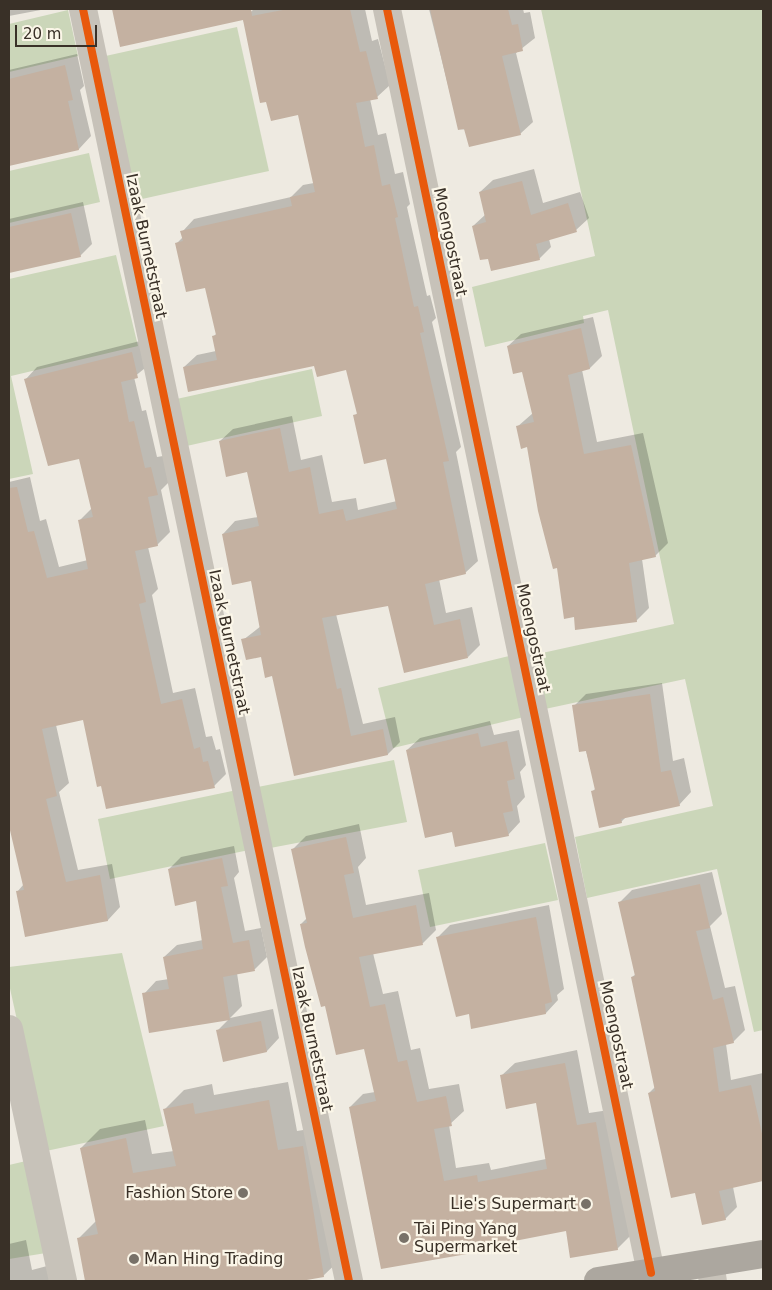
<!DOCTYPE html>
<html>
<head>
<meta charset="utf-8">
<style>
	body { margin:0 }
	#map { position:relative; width:772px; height:1290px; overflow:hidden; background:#eeeae1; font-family:"DejaVu Sans",sans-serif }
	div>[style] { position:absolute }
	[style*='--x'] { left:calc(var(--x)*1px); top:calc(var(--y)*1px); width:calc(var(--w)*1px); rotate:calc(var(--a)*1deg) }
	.green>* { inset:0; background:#cbd6b9 }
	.shadow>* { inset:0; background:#0003 }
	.building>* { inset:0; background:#c4b1a1 }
	.street>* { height:28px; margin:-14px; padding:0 14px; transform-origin:14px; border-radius:14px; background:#c7c2b9 }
	.primary>* { height:28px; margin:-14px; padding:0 14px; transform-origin:14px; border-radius:14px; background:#aca79f }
	.cycleway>* { height:8px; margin:-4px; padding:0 4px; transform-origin:4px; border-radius:4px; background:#e8590c }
	.dots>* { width:14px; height:14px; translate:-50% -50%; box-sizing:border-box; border:2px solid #fbf6e8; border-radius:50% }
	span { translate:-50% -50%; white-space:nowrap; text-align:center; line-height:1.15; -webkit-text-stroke:4.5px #fbf6e8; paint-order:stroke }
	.street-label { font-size:16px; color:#393027 }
	.poi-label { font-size:16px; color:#393027 }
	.right { translate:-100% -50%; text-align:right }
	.left { translate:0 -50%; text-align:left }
	.frame { position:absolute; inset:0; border:10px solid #393027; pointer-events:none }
	.scale { position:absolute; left:15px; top:25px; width:82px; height:22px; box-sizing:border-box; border:2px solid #393027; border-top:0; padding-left:6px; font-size:15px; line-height:18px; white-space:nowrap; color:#393027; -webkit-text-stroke:4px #fbf6e8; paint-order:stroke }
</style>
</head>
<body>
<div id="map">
	<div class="green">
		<div style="clip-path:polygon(541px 9px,763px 9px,763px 1030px,754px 1032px,717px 869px,587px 898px,575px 837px,713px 806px,685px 679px,545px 709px,533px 655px,674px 624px,608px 310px,583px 316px,584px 323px,485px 347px,472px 287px,595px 256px)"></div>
		<div style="clip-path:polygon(68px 10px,78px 56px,9px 72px,9px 24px)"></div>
		<div style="clip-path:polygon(237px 27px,269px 171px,133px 201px,101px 57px)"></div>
		<div style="clip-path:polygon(89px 153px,100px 202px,9px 223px,9px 171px)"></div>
		<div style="clip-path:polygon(116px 255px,138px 346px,11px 376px,33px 474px,9px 479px,9px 279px)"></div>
		<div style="clip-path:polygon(312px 369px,322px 416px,182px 447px,172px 400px)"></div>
		<div style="clip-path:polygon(513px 655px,528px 716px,393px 748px,378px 688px)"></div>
		<div style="clip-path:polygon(394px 760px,407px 822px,265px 849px,253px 788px)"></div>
		<div style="clip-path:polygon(237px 790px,249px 850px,110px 879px,98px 819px)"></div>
		<div style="clip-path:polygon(545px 843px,558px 900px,430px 927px,418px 870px)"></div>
		<div style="clip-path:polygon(122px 953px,164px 1126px,46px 1151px,9px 984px,9px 967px)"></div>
		<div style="clip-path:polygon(26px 1161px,46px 1253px,9px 1259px,9px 1165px)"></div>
	</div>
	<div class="shadow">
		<div style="clip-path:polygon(9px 9px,46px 9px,9px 16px)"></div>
		<div style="clip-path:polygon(113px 9px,240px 9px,240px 10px,121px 46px)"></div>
		<div style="clip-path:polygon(254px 9px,365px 9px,372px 41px,378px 39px,390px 85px,377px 97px,370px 99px,378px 135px,386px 133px,395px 174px,403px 172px,410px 204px,407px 207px,427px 296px,430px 295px,436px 318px,432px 322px,461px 447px,456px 452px,478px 561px,465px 573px,439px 579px,446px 613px,472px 607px,480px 645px,468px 657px,389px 604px,336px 614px,363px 724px,395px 717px,400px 742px,388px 754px,295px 775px,273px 675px,262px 656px,243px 640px,261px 626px,252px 580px,223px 534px,235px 521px,258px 517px,248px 471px,220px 441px,233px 429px,292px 416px,301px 460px,322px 455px,332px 502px,356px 498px,358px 510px,397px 501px,387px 457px,355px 416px,358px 412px,347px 368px,315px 364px,184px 367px,197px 355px,216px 351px,214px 336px,217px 333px,206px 287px,176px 244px,183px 237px,182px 232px,194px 219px,291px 197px,303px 185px,314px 183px,299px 114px,267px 100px,243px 19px)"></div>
		<div style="clip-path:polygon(429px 9px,523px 9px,524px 13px,530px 12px,535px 38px,516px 53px,533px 122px,520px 134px,459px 129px)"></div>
		<div style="clip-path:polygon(77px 54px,84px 86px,80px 90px,91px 136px,79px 149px,9px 165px,9px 70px)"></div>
		<div style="clip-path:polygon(534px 169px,543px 203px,580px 192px,589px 218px,576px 230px,549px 239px,551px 247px,539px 259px,489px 257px,473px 226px,486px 214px,480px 192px,493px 180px)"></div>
		<div style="clip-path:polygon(83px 202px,92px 244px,80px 256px,9px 272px,9px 219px)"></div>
		<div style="clip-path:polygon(593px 317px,602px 356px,590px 368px,582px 370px,597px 442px,643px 433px,668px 543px,655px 556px,642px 559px,649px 608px,636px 621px,575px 616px,528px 446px,517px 427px,533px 413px,523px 370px,508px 346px,521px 334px)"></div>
		<div style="clip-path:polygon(144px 340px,150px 364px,134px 377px,142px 411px,146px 410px,157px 457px,163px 456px,169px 482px,161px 490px,170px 532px,157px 545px,148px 547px,158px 589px,152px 595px,173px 693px,195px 688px,206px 737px,212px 736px,216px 750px,220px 749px,226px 774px,214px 786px,84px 719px,56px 725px,69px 783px,59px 792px,78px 870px,112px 864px,120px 907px,108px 920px,26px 935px,17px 892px,24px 884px,9px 821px,9px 482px,30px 477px,40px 521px,46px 519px,59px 567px,88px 560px,79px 521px,92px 508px,80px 458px,25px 380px,37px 367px)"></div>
		<div style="clip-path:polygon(662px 683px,673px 761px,684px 758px,691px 792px,679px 805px,626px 817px,621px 822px,592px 792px,596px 788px,574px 706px,586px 694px)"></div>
		<div style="clip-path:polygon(490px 721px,494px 735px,519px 730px,526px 765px,520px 772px,525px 797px,517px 806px,520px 822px,508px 835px,453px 831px,407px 750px,420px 738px)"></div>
		<div style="clip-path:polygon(359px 824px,366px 858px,358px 867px,366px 905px,429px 893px,436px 930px,423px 943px,373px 953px,383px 994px,398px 991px,411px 1050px,420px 1048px,429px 1089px,459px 1084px,464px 1111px,449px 1125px,456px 1168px,489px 1163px,491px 1170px,546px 1159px,537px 1101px,501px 1076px,515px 1063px,577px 1050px,589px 1113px,609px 1110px,630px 1236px,617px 1249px,567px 1230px,494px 1243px,489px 1249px,350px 1107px,363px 1094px,375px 1092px,365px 1047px,326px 1004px,301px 924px,307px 918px,293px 849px,306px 836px)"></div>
		<div style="clip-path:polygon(234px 846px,239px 872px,234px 878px,245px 931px,261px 928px,267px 957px,255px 969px,237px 973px,242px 1006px,230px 1018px,273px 1009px,279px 1038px,267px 1051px,224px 1060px,217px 1031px,229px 1019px,144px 994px,156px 981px,169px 979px,164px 957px,177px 945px,203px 940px,197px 900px,169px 869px,181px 857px)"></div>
		<div style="clip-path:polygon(712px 872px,722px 914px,710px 926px,725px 988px,735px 986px,745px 1030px,733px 1042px,726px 1044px,731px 1080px,763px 1073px,763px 1180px,733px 1187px,737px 1207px,725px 1219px,696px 1192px,649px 1093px,655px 1087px,632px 977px,636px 974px,619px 903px,632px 890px)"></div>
		<div style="clip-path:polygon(549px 905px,564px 989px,557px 995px,558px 1000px,546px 1013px,470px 1012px,438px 937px,450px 925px)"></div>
		<div style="clip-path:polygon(288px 1082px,297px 1131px,322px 1127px,343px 1257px,323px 1276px,294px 1281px,86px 1281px,79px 1238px,96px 1221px,81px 1148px,100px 1129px,145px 1120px,152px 1154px,174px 1151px,165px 1109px,184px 1090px,212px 1084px,214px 1095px)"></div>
		<div style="clip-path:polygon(26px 1240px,32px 1270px,47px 1266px,50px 1281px,9px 1281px,9px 1244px)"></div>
	</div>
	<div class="building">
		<div style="clip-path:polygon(112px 9px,251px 9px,252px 16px,288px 9px,350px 9px,360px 52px,366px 51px,378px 99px,356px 103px,365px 147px,374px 145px,382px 186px,390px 184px,398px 217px,395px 218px,414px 307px,418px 306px,424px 332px,420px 333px,449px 461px,443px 462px,466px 574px,425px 584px,434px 625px,460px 619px,468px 658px,404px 673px,388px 606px,322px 618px,337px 689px,341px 688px,351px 736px,383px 729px,388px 755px,294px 776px,272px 676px,265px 678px,261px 657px,246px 660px,241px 639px,261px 635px,251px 581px,232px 585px,222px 534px,259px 526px,247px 472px,226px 477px,219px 441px,280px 428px,289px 472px,310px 467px,319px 514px,343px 509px,346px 521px,397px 509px,386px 459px,364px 464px,353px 415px,357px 414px,346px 370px,317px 377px,314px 366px,188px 392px,183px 367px,217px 360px,212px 336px,216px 335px,205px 288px,186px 292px,175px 243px,183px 241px,180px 231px,292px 206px,290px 197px,315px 192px,298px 115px,271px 121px,266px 102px,260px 103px,243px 20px,120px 47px)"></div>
		<div style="clip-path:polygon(430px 9px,508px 9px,512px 25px,518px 24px,523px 51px,502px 56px,521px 135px,469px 147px,464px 129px,458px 130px)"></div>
		<div style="clip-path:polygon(65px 65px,73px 100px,68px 101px,79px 150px,9px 166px,9px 79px)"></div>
		<div style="clip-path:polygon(522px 181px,531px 215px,568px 203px,577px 232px,536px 244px,540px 260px,491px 271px,488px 259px,480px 260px,472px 226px,486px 222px,479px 192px)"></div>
		<div style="clip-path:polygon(71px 213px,81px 257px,9px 273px,9px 227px)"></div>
		<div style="clip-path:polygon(581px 328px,590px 369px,568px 375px,584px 454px,631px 445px,656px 557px,629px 563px,637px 622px,575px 630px,574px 617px,564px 619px,557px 568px,553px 569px,538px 511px,527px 447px,521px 449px,516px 426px,534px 422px,522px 372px,513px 374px,507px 346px)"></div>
		<div style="clip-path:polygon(132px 352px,138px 378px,121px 382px,129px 422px,134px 421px,145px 468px,151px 467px,158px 495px,148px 497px,158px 546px,135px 551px,146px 602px,139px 604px,161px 704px,182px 699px,194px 749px,200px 747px,203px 762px,208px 761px,215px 788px,106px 809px,101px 786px,97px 787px,83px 720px,42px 729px,57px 796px,46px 799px,66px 882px,100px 875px,108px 921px,25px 937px,16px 891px,24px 890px,9px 826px,9px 488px,17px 487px,28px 532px,34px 531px,47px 578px,88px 569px,78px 520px,93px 517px,79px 459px,48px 466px,24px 379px)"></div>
		<div style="clip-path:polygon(650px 694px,661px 772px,671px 770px,680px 806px,621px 819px,622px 823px,599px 828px,591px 791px,595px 790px,586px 751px,579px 752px,572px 705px)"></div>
		<div style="clip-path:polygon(478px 733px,481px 747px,507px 741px,515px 779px,507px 781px,513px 811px,503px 813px,509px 836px,455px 847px,452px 832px,425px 838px,406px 750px)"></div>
		<div style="clip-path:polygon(346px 837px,354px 873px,344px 875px,353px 918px,416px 905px,423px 945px,359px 957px,370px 1007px,385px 1004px,398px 1062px,407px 1060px,417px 1102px,446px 1096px,452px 1126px,434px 1129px,444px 1181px,477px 1175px,478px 1182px,547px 1169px,536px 1103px,506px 1109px,500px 1075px,565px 1063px,577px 1125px,596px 1122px,618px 1250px,570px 1258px,566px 1231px,489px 1246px,490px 1250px,381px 1269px,349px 1107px,376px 1101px,364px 1049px,336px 1055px,325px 1006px,321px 1007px,305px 947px,300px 924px,307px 923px,291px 849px)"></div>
		<div style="clip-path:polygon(222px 858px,228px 886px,221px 887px,233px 943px,249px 940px,255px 971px,223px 977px,230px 1020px,149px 1033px,142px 993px,169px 989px,163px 957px,203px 949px,196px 901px,175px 906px,168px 869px)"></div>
		<div style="clip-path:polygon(700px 884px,710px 928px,696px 931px,713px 1000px,723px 997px,734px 1043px,713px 1048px,719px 1092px,751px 1085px,763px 1138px,763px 1181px,719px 1191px,726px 1220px,702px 1225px,695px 1193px,671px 1198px,648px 1093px,655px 1091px,631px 977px,635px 976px,618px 902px)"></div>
		<div style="clip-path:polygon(536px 917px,552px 1002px,545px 1004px,546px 1014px,471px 1029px,469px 1014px,456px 1017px,436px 937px)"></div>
		<div style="clip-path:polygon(261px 1021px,267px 1052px,223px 1062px,216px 1030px)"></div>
		<div style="clip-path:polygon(269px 1100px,278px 1150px,303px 1146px,324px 1277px,301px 1281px,85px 1281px,77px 1238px,98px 1234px,80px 1148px,126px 1138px,133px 1173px,176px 1166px,163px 1109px,193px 1103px,195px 1114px)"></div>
	</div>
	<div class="street">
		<div style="--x:83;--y:9;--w:1300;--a:78.19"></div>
		<div style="--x:387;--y:9;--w:1291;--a:78.2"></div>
		<div style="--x:9;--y:1029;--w:258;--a:77.9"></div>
		<div style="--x:710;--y:1263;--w:18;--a:81"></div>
	</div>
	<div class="primary">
		<div style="--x:598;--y:1281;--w:167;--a:-9.3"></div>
	</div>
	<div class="cycleway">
		<div style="--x:83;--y:9;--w:1300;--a:78.19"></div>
		<div style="--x:387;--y:9;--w:1291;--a:78.2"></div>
	</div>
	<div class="dots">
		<div style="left:243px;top:1193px;background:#787168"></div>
		<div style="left:586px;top:1204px;background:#787168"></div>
		<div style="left:404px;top:1238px;background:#787168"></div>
		<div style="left:134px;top:1259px;background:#787168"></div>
	</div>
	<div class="street-label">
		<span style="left:450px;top:242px;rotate:78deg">Moengostraat</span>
		<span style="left:146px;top:246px;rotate:78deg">Izaak Burnetstraat</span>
		<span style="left:533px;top:638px;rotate:78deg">Moengostraat</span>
		<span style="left:229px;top:642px;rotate:78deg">Izaak Burnetstraat</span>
		<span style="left:616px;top:1035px;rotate:78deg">Moengostraat</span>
		<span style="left:312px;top:1039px;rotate:78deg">Izaak Burnetstraat</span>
	</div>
	<div class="poi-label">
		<span class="right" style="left:233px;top:1193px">Fashion Store</span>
		<span class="right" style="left:576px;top:1204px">Lie's Supermart</span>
		<span class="left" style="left:414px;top:1238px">Tai Ping Yang<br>Supermarket</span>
		<span class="left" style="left:144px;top:1259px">Man Hing Trading</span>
	</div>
	<div class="frame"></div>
	<div class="scale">20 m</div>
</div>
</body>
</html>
